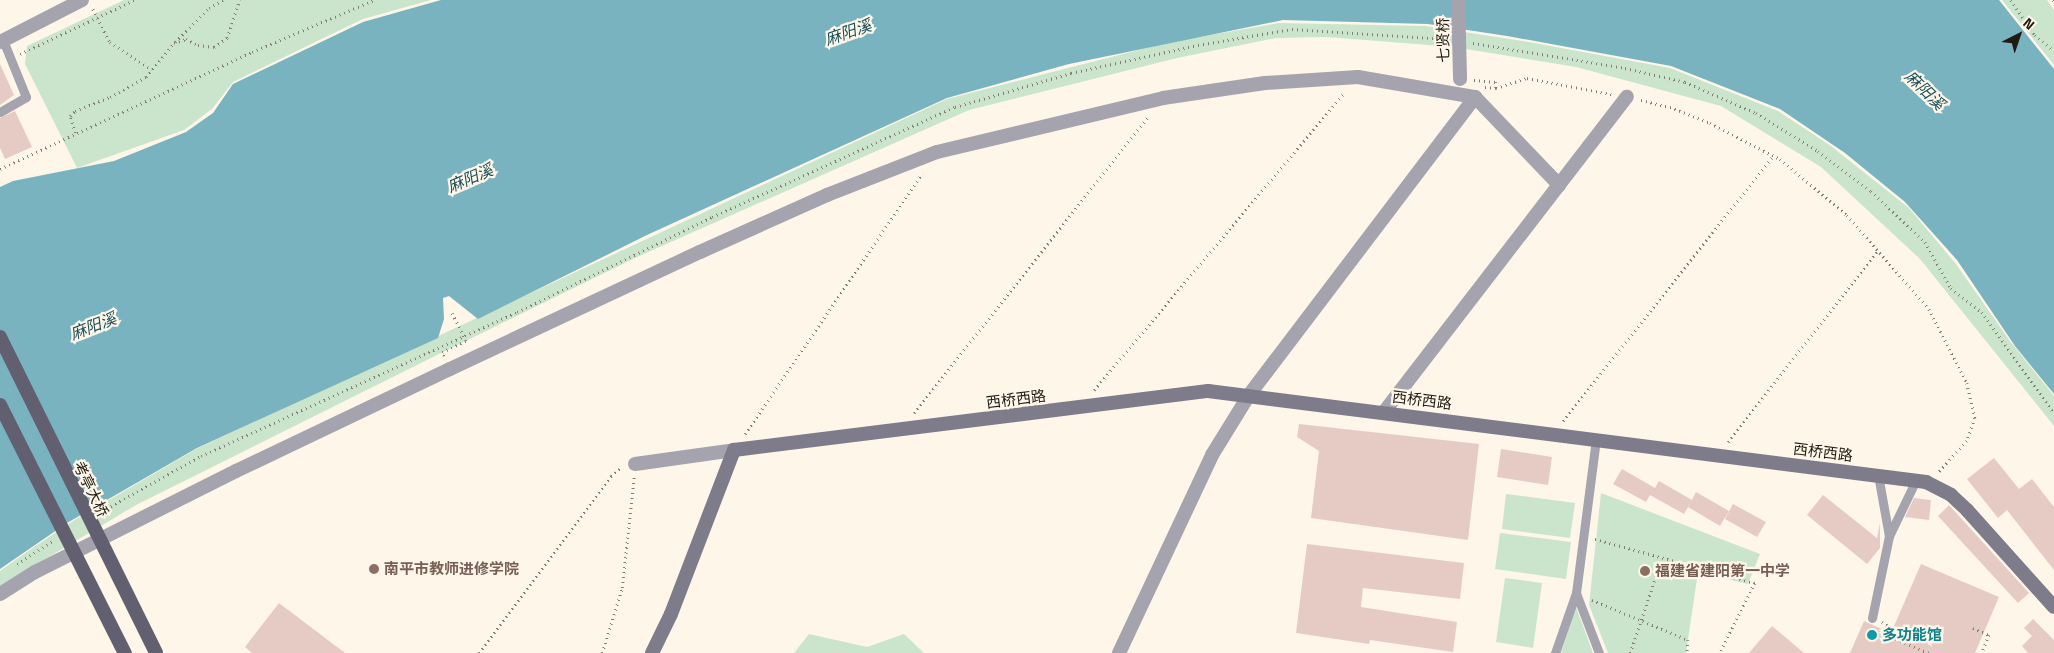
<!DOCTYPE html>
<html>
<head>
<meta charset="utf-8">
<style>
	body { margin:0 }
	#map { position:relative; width:2054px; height:653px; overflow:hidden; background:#fdf6e9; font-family:"Titillium Web","Noto Sans SC",sans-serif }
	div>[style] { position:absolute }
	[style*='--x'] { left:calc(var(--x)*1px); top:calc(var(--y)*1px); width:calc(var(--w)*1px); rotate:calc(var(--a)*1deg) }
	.green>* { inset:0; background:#cbe5cc }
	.water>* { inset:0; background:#7ab3c0 }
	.building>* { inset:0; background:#e6cbc4 }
	.path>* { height:2.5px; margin-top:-1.25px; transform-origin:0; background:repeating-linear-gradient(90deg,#837e74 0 1px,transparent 0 5px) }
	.service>* { height:9px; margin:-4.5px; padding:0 4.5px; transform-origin:4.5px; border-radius:4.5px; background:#a5a3ad }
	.minor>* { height:14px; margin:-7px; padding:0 7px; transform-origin:7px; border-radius:7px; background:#a5a3ad }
	.tertiary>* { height:14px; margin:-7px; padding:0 7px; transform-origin:7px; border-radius:7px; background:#a5a3ad }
	.secondary>* { height:14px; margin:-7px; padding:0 7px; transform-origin:7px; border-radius:7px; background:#7e7b8a }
	.primary>* { height:14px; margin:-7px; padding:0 7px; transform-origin:7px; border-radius:7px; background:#625f70 }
	.dots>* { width:14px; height:14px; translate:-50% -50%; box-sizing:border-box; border:2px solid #fdf6e9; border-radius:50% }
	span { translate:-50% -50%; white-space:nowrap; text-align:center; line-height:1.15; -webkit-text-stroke:4.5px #fdf6e9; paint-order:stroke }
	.street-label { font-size:15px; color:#1f1b13 }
	.education-label { font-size:15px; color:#785e54; font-weight:700 }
	.left { translate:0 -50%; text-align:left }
	.culture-label { font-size:15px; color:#0d838f; font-weight:700 }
	.water-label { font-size:16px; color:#1d4f59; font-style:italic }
	.north { position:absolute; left:1994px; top:10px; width:50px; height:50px; -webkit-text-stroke:4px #fdf6e9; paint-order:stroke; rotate:41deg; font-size:14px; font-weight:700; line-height:20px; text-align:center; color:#1f1b13 }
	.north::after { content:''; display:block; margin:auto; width:18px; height:22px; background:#1f1b13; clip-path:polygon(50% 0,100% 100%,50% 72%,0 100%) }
</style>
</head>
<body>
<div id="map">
	<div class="green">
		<div style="clip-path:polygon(124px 0,431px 0,363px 19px,233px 82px,212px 109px,184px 130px,77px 168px,25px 64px,27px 46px)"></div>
		<div style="clip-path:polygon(2002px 0,2047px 0,2054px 10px,2054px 65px)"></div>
		<div style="clip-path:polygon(1279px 23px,1425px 26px,1529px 42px,1670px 68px,1778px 111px,1831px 146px,1909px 208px,1956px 264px,2010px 341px,2054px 396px,2054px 426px,1920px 259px,1821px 167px,1721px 106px,1576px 67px,1454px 47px,1327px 37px,1276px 38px,1177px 58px,969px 110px,637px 257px,437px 355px,136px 505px,0 586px,0 571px,31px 549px,73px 521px,198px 448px,947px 99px,1170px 42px)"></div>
		<div style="clip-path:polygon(1601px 493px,1760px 554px,1748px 584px,1698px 572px,1686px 653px,1608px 653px,1589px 605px)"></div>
		<div style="clip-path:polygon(1506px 494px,1575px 503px,1570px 538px,1502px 529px)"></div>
		<div style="clip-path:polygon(1500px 533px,1571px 542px,1566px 579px,1495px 569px)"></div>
		<div style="clip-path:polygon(1505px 578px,1542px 583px,1533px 648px,1496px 642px)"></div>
		<div style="clip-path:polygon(1576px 607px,1593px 653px,1561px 653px)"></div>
		<div style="clip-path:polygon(809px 634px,867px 647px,904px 634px,924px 653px,794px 653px)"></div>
	</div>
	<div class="water">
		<div style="clip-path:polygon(441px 0,1999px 0,2054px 69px,2054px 394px,2015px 346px,1957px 260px,1905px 202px,1845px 153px,1780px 109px,1671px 66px,1507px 36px,1428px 24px,1283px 20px,1069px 64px,947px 98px,647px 235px,478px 319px,449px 296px,443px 298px,444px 319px,438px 338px,197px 448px,67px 523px,0 569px,0 187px,13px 181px,114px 161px,186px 132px,213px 113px,233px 84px,363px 22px)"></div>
	</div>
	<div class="building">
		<div style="clip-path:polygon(0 64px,14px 95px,0 105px)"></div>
		<div style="clip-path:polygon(15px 111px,32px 147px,5px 159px,0 148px,0 118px)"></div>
		<div style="clip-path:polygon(1299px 424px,1479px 444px,1468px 540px,1311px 518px,1319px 451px,1297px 437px)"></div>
		<div style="clip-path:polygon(1501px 449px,1552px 457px,1548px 485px,1497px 477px)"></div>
		<div style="clip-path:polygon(1994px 458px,2019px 489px,2032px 479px,2054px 507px,2054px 570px,2007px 510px,1998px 518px,1967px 479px)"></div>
		<div style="clip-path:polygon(1622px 469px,1655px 488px,1659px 481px,1692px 500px,1684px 514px,1650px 495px,1646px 502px,1613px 484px)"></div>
		<div style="clip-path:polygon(1696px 492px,1729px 511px,1720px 526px,1688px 507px)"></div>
		<div style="clip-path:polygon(1823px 495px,1877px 538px,1880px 523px,1880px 548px,1867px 564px,1807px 515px)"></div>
		<div style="clip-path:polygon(1914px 498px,1931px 500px,1929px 520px,1905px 517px)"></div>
		<div style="clip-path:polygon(1733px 504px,1766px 522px,1757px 537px,1725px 519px)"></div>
		<div style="clip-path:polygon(1949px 505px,2029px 593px,2018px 603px,1938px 516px)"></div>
		<div style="clip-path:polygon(1307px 544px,1464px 563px,1460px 599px,1363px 588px,1361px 607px,1457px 622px,1453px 652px,1370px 640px,1369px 644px,1296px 633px)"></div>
		<div style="clip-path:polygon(1921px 564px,1999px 597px,1975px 653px,1850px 653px,1864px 621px,1891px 633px)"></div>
		<div style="clip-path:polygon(279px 603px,345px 653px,252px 653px,245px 647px)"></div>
		<div style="clip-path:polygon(2033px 619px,2054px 640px,2054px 653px,2028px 653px,2022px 646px,2032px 636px,2024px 628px)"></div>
		<div style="clip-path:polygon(1772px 626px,1804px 653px,1749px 653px)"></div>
	</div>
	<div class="path">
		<div style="--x:2011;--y:0;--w:42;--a:55.6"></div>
		<div style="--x:2035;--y:35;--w:25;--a:40"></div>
		<div style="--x:2053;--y:0;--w:1;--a:45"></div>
		<div style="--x:93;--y:9;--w:37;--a:63"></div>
		<div style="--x:110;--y:42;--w:50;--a:33.7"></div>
		<div style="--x:175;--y:42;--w:48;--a:-45"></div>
		<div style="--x:209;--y:8;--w:16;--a:-30"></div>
		<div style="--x:1473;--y:43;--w:154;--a:9.3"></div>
		<div style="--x:1625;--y:68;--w:62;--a:13.1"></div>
		<div style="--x:1685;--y:82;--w:77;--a:23.6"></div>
		<div style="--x:1756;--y:113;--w:73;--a:31.5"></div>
		<div style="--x:1818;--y:151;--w:66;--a:37"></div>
		<div style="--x:1871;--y:191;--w:74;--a:43.4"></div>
		<div style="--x:1925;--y:242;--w:53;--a:60.5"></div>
		<div style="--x:1951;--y:288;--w:39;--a:38"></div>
		<div style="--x:1982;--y:312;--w:124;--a:54.5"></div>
		<div style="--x:20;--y:54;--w:126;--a:-25.3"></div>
		<div style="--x:1474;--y:80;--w:22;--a:5"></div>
		<div style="--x:1496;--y:82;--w:6;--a:90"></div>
		<div style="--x:1485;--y:87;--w:11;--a:5"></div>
		<div style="--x:1496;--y:88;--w:33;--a:-18"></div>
		<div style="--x:1527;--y:78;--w:86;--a:10.8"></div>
		<div style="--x:1641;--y:100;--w:30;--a:14"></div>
		<div style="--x:1670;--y:107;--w:43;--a:21.8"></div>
		<div style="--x:1710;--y:123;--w:79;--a:27.2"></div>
		<div style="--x:1780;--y:159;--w:87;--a:39.9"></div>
		<div style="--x:1847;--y:215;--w:125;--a:48.9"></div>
		<div style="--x:1929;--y:309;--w:83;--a:62.8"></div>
		<div style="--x:1967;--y:383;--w:36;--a:77"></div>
		<div style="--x:1975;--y:418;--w:24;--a:109"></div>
		<div style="--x:1967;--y:441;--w:42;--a:132.1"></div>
		<div style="--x:75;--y:133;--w:18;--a:-106"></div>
		<div style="--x:70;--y:116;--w:7;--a:-45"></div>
		<div style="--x:75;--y:111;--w:38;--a:-22"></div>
		<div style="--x:110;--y:97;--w:41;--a:-29.1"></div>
		<div style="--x:146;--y:77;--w:44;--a:-50.5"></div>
		<div style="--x:174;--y:43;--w:13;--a:-18"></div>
		<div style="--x:186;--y:39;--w:13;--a:27"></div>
		<div style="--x:198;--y:45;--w:16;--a:7"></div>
		<div style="--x:214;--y:47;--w:16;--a:-35"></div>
		<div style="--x:227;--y:38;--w:40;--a:-72"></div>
		<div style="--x:0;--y:169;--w:278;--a:-24.9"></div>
		<div style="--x:252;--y:52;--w:133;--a:-23.1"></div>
		<div style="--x:444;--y:356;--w:4;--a:-117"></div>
		<div style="--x:442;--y:352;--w:26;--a:-25"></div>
		<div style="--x:466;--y:341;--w:31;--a:-117"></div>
		<div style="--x:1094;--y:390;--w:390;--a:-49.9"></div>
		<div style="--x:914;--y:413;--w:377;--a:-51.7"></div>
		<div style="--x:1563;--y:421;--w:338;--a:-51.6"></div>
		<div style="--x:745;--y:434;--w:315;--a:-55.8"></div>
		<div style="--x:1728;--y:442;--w:244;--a:-52"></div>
		<div style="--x:102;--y:511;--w:113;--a:-29.1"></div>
		<div style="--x:201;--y:456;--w:347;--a:-24.5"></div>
		<div style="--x:517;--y:312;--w:217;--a:-26"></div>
		<div style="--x:712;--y:217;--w:267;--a:-24.4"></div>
		<div style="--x:955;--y:107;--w:121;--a:-16.3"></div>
		<div style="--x:1071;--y:73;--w:130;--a:-12.4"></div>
		<div style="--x:1198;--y:45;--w:95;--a:-9.7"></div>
		<div style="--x:1292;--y:29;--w:153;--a:3.7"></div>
		<div style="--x:1595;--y:539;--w:166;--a:15.4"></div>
		<div style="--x:1755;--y:583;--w:78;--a:116.6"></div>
		<div style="--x:17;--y:564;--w:42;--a:-33.3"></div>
		<div style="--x:1592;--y:600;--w:104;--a:22.6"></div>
		<div style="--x:1688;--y:640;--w:13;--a:94"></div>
		<div style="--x:1882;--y:622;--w:12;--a:31"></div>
		<div style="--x:1892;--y:628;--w:9;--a:96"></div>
		<div style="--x:1891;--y:637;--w:41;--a:22.8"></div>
		<div style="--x:1973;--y:628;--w:17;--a:24"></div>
		<div style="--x:1989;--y:635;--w:19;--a:111"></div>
		<div style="--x:479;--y:653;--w:221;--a:-53.3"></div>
		<div style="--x:611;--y:476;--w:13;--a:-39"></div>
		<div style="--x:602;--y:653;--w:68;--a:-72.9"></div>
		<div style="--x:622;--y:588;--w:111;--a:-83.8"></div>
		<div style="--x:1630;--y:653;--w:100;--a:-71.4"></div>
	</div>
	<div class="service">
		<div style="--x:0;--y:112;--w:30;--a:-30"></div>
		<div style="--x:26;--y:97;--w:61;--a:-112"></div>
		<div style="--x:1889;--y:536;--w:62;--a:-64.3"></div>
		<div style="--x:1576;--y:593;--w:64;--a:69"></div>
		<div style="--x:1872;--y:618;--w:84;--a:-78.3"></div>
		<div style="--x:1889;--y:536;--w:62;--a:-100.2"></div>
		<div style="--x:1555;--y:653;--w:64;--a:-70.7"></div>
		<div style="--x:1576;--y:593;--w:155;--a:-82.6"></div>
	</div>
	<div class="minor">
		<div style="--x:1458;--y:0;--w:79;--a:88.5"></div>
		<div style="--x:1384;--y:412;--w:398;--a:-52.4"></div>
		<div style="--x:635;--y:464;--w:100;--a:-8"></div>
		<div style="--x:0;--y:594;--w:41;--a:-32.2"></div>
		<div style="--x:35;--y:572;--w:225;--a:-26.7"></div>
		<div style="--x:236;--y:471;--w:237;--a:-25.5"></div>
		<div style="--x:450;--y:369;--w:276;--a:-25.1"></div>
		<div style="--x:700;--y:252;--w:139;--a:-24.2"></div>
		<div style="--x:827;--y:195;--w:118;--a:-21.4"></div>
		<div style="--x:937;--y:152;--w:232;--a:-13.4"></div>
		<div style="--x:1163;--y:98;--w:103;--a:-8.4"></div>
		<div style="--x:1265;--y:83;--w:93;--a:-3.7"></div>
		<div style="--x:1358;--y:77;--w:119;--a:9.7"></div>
		<div style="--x:1475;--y:97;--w:122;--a:46.3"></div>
		<div style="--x:1119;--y:653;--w:219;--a:-64.8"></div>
		<div style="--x:1212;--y:455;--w:70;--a:-58.3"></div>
		<div style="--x:1249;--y:395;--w:374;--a:-52.8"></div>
	</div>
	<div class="tertiary">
		<div style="--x:0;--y:42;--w:92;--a:-27.1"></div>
	</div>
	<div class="secondary">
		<div style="--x:652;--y:653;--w:43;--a:-64"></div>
		<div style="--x:671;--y:614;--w:176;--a:-69"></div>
		<div style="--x:734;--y:450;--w:478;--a:-7.1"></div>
		<div style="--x:1208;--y:391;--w:724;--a:7.22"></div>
		<div style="--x:1926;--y:482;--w:28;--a:27"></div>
		<div style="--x:1951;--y:495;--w:22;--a:43"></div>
		<div style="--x:1967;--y:510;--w:130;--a:48.1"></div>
	</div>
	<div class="primary">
		<div style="--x:0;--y:337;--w:352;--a:63.7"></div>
		<div style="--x:0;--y:405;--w:278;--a:63.3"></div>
	</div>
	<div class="dots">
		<div style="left:374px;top:569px;background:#8d6e63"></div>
		<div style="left:1645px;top:571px;background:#8d6e63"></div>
		<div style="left:1872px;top:635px;background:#0f9aa8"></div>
	</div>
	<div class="street-label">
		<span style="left:1443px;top:40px;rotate:-91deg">七贤桥</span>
		<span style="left:1016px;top:399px;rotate:-7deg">西桥西路</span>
		<span style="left:1422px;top:400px;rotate:7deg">西桥西路</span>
		<span style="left:1823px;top:452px;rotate:7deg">西桥西路</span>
		<span style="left:91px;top:489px;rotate:64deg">考亭大桥</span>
	</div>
	<div class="education-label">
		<span class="left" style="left:384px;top:569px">南平市教师进修学院</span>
		<span class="left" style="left:1655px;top:571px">福建省建阳第一中学</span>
	</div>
	<div class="culture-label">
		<span class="left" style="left:1882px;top:635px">多功能馆</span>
	</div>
	<div class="water-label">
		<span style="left:848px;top:32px;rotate:-19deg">麻阳溪</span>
		<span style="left:1925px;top:90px;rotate:44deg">麻阳溪</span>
		<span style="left:470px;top:178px;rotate:-23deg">麻阳溪</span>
		<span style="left:93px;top:326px;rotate:-21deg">麻阳溪</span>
	</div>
	<div class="north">N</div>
</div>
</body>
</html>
